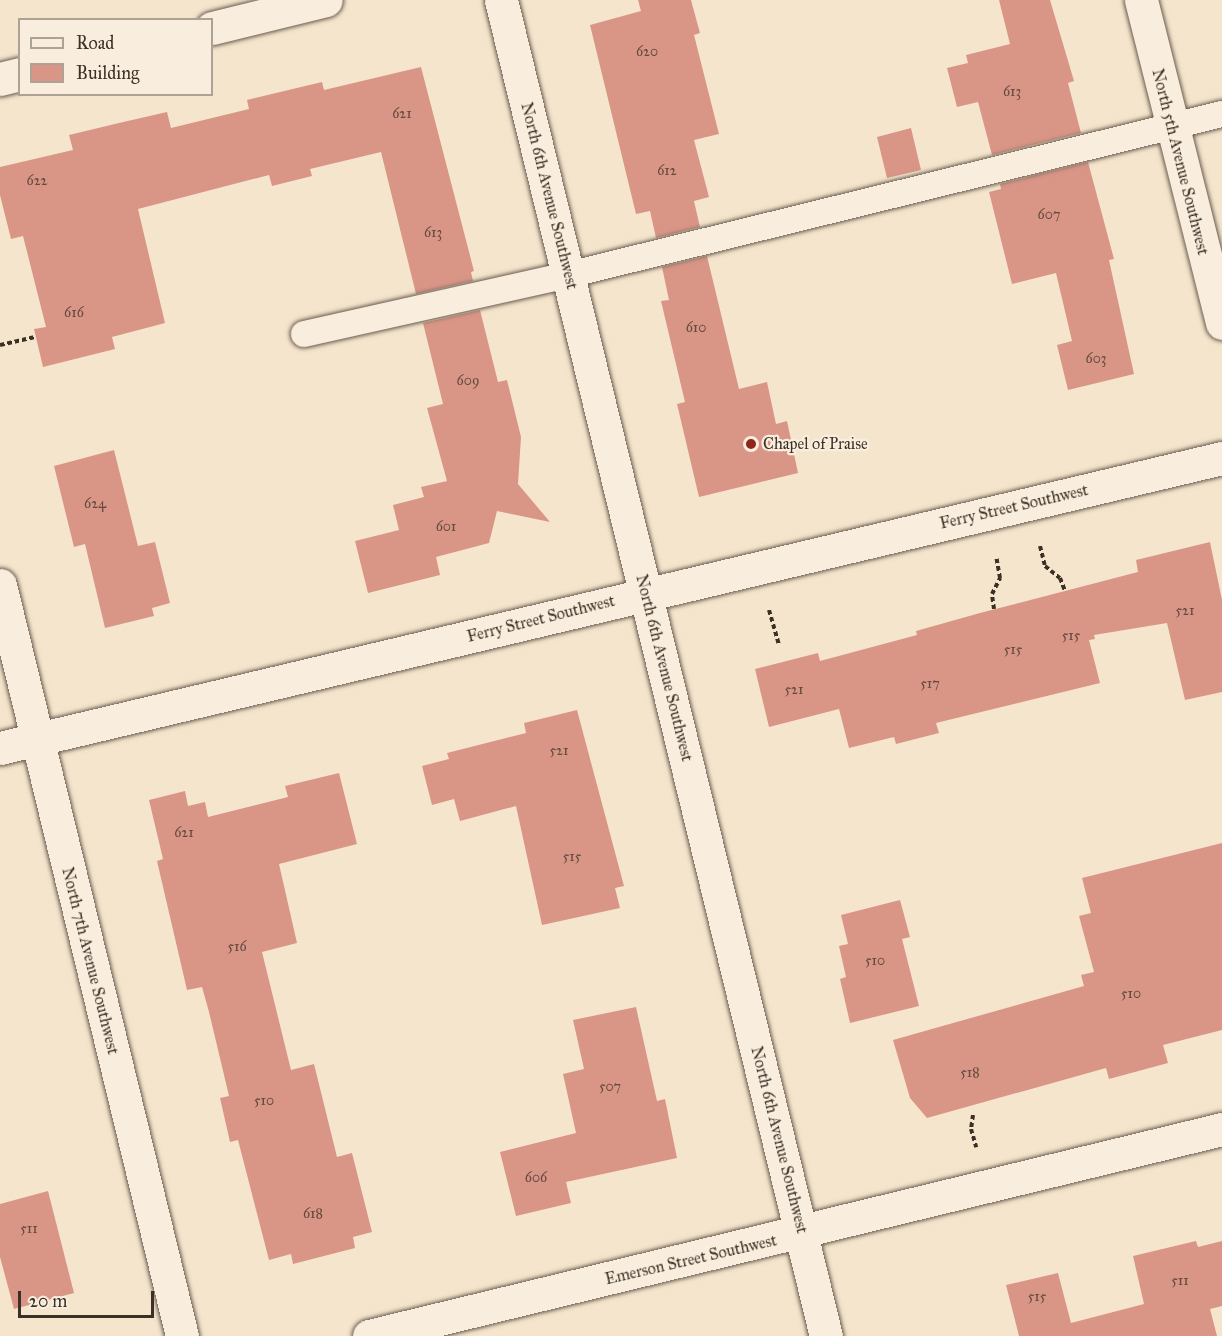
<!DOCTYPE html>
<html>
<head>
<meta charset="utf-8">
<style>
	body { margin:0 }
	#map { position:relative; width:1222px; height:1336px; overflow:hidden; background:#f6e5cd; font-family:"IM FELL Great Primer",serif }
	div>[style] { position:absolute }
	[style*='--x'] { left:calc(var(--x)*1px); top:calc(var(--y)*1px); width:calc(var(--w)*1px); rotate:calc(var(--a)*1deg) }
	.building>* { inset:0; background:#d99687 }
	.path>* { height:4px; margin-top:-2px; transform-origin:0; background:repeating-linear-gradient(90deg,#3b3025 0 4.5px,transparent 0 7.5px) }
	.roads { filter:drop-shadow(0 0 2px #6a5d4f) drop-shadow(0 0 2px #6a5d4f) }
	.service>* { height:26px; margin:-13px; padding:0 13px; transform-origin:13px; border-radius:13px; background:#f9eede }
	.minor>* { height:33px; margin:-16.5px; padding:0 16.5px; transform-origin:16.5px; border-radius:16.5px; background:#f9eede }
	.tertiary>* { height:33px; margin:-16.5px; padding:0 16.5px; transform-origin:16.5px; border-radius:16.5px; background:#f9eede }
	.dots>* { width:16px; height:16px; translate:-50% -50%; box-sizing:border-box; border:3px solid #f9eede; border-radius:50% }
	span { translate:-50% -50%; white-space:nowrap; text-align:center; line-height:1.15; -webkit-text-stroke:4.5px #f9eede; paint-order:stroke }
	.number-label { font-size:14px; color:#624a3e }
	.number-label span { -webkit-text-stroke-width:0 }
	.street-label { font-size:16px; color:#3b3025 }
	.poi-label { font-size:16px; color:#3b3025 }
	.left { translate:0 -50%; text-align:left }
	.legend { position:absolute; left:18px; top:18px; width:195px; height:78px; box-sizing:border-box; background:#f9eede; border:2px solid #ada294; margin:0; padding:8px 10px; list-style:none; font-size:18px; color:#3b3025 }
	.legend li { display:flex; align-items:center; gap:12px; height:30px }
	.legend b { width:30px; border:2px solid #ada294 }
	.scale { position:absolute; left:18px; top:1291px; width:136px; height:27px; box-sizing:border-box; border:3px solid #3b3025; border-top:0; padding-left:8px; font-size:18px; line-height:21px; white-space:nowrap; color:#3b3025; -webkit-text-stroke:4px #f9eede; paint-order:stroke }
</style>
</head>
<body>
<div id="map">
	<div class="building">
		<div style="clip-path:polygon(638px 0,691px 0,700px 33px,694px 35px,719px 134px,694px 140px,709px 197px,694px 201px,700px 227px,656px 238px,650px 211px,636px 214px,590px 25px,641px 11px)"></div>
		<div style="clip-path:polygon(999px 0,1050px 0,1074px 81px,1068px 83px,1081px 133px,992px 155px,978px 102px,957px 107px,947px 68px,968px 63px,966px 55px,1010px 44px)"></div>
		<div style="clip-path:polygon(421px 67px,474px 271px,471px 272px,473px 281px,416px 294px,381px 152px,310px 169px,312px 176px,272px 186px,269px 175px,138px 209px,165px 323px,112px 337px,115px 349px,43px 367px,34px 329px,46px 327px,23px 236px,11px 239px,0 195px,0 167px,73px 150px,69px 135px,119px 123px,167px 112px,171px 128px,249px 109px,247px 100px,322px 82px,324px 90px)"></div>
		<div style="clip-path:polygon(911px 128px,921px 170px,887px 178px,877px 137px)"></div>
		<div style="clip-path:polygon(1088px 162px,1114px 259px,1109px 260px,1134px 374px,1068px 390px,1057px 345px,1072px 341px,1056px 273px,1012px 284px,989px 192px,1001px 189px,1000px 184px)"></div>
		<div style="clip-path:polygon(707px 256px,739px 389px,767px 382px,776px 424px,787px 421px,798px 473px,699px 497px,677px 404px,685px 402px,661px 301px,669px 300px,662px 267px)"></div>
		<div style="clip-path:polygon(480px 310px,498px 382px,507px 380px,521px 437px,518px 484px,550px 522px,497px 511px,489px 543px,436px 557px,440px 575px,368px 593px,355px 541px,399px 530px,393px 505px,424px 497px,421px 487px,447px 481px,427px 408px,443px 404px,423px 323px)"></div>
		<div style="clip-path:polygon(114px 450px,138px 546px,155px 542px,170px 603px,152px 608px,154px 616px,105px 628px,85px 544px,74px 547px,54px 466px)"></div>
		<div style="clip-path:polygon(1210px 542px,1222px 600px,1222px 692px,1185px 700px,1167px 623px,1094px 635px,1095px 639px,1089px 640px,1100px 683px,936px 723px,939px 733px,896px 744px,894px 737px,849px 748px,839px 709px,769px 727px,755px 669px,818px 653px,820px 661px,917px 635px,916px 631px,980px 613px,1138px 572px,1136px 560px)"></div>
		<div style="clip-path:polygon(577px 710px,624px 886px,615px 888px,620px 908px,542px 925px,516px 806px,460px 821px,454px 799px,432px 805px,422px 766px,449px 759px,447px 753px,526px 733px,524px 723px)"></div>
		<div style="clip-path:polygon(339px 773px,357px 844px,279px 864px,297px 943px,262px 952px,291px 1070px,314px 1064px,337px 1157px,352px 1153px,372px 1232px,353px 1237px,355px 1248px,293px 1264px,291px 1254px,269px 1260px,238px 1140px,230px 1142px,220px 1098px,229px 1096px,209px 1012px,202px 987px,187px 990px,157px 861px,163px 859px,149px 800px,185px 791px,188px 806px,205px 802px,208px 817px,288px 797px,285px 786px)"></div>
		<div style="clip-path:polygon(1222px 843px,1222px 1030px,1163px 1045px,1168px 1063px,1109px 1079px,1106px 1068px,927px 1118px,910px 1098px,893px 1040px,1084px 986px,1081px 975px,1094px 972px,1079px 916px,1091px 913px,1082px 878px)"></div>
		<div style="clip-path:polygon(900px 900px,910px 937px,902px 939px,919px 1006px,850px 1023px,840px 979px,846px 977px,839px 946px,848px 944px,841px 915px)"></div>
		<div style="clip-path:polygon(636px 1007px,657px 1101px,665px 1099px,677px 1158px,566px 1182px,571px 1203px,516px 1216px,500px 1152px,576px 1133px,563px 1074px,584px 1069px,573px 1020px)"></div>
		<div style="clip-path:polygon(48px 1191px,74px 1293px,14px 1309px,0 1257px,0 1204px)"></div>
		<div style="clip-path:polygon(1196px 1241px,1198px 1247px,1222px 1241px,1222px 1306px,1210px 1309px,1217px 1336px,1019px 1336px,1006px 1285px,1058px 1273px,1071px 1323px,1144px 1304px,1133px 1256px)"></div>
	</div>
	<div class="path">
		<div style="--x:0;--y:345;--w:37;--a:-13"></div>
		<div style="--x:1040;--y:546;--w:21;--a:76"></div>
		<div style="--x:1045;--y:566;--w:19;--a:39"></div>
		<div style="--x:1060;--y:578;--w:14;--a:69"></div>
		<div style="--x:994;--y:609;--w:15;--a:-98"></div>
		<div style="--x:992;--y:594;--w:18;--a:-63"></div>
		<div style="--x:1000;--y:578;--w:22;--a:-100"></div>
		<div style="--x:769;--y:610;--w:36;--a:74"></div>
		<div style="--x:973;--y:1115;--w:14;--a:98"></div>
		<div style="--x:971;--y:1129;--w:19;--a:74"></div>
	</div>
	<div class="roads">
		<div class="service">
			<div style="--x:304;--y:334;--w:271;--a:-12.6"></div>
			<div style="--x:568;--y:275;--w:674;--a:-13.83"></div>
		</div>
		<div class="minor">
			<div style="--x:501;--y:0;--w:1375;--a:76.33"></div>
			<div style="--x:1141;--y:0;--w:333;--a:75.9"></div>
			<div style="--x:212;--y:28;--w:117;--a:-13.8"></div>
			<div style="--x:0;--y:79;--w:21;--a:-14"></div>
			<div style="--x:0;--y:748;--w:1256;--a:-13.35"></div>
			<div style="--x:369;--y:1336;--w:878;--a:-13.64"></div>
		</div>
		<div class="tertiary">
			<div style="--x:0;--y:585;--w:773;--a:76.38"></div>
		</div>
	</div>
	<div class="dots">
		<div style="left:751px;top:444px;background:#8f2418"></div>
	</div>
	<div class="number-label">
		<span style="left:647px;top:52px">620</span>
		<span style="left:1012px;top:92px">613</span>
		<span style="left:402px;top:114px">621</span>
		<span style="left:667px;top:171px">612</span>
		<span style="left:37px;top:181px">622</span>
		<span style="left:1049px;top:215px">607</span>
		<span style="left:433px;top:233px">613</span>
		<span style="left:74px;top:313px">616</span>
		<span style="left:696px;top:328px">610</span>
		<span style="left:1096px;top:359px">603</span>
		<span style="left:468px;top:381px">609</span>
		<span style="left:95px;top:504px">624</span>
		<span style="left:446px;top:527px">601</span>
		<span style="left:1185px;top:611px">521</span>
		<span style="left:1071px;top:636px">515</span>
		<span style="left:1013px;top:650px">515</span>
		<span style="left:930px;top:684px">517</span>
		<span style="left:794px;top:690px">521</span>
		<span style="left:559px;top:751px">521</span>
		<span style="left:184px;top:833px">621</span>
		<span style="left:572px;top:857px">515</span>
		<span style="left:237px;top:947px">516</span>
		<span style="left:875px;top:961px">510</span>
		<span style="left:1131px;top:994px">510</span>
		<span style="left:970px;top:1073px">518</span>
		<span style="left:610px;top:1087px">507</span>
		<span style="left:264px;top:1101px">510</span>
		<span style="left:536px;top:1178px">606</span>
		<span style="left:313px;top:1214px">618</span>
		<span style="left:29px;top:1229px">511</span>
		<span style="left:1180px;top:1281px">511</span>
		<span style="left:1037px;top:1297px">515</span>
	</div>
	<div class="street-label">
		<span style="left:1180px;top:162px;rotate:76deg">North 5th Avenue Southwest</span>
		<span style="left:549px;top:196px;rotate:76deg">North 6th Avenue Southwest</span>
		<span style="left:1014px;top:507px;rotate:-13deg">Ferry Street Southwest</span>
		<span style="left:541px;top:619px;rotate:-14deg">Ferry Street Southwest</span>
		<span style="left:664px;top:668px;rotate:76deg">North 6th Avenue Southwest</span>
		<span style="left:90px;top:961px;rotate:76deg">North 7th Avenue Southwest</span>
		<span style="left:779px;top:1140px;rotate:76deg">North 6th Avenue Southwest</span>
		<span style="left:691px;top:1260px;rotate:-13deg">Emerson Street Southwest</span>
	</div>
	<div class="poi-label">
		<span class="left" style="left:763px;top:444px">Chapel of Praise</span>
	</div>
	<ul class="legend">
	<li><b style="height:8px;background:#f9eede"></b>Road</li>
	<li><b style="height:16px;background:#d99687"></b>Building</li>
	</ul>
	<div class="scale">20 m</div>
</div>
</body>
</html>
